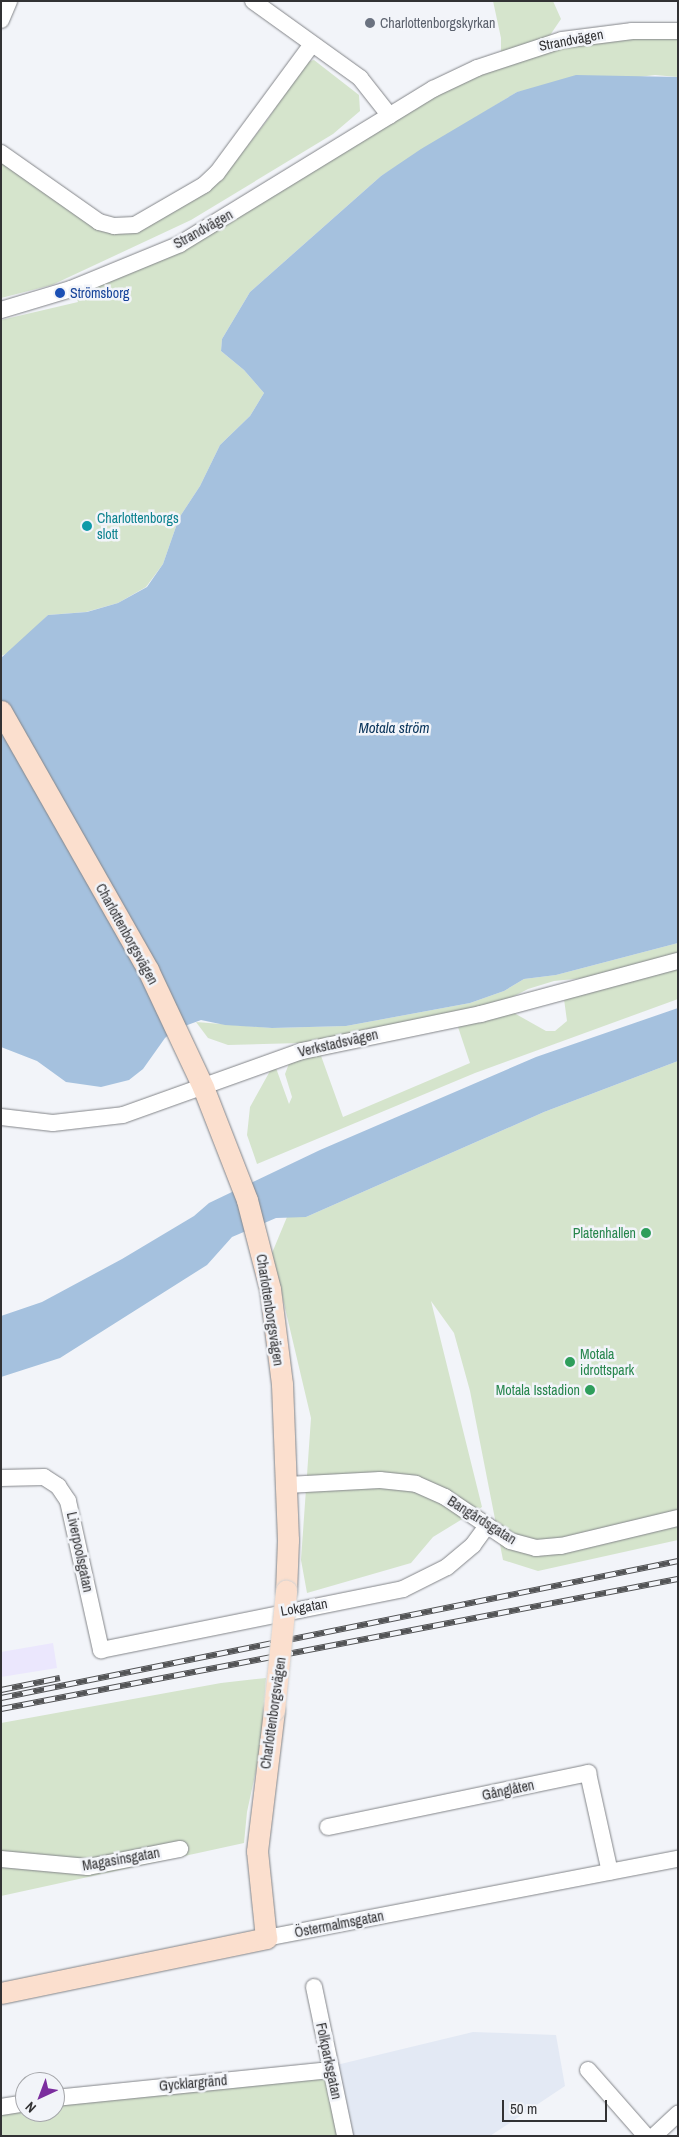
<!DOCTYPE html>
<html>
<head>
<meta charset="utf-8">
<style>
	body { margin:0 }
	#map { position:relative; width:679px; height:2137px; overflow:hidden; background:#f2f4f9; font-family:"Archivo Narrow",sans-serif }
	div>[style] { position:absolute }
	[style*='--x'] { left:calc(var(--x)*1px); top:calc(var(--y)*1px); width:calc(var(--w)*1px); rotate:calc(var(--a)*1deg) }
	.built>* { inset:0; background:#e3e9f4 }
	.industrial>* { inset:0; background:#ebe7fd }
	.green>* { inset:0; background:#d5e4cc }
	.water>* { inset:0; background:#a5c1de }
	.roads { filter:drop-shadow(0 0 1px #838589) drop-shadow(0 0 1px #838589) }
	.minor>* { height:16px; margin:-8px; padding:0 8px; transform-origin:8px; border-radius:8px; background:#fff }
	.major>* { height:21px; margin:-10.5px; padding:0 10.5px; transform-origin:10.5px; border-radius:10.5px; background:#fbdfce }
	.rail>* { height:5.5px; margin-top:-2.75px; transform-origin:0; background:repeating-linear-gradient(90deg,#f2f4f9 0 11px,#535456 0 22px); box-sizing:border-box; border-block:1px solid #535456 }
	.bridges { filter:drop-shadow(0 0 1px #d2d2d2) drop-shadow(0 0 1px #d2d2d2) }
	.major-bridge>* { height:21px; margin:-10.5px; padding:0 10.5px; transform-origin:10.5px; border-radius:10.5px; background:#fbdfce }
	.dots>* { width:14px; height:14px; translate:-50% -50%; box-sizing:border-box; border:2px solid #f2f4f9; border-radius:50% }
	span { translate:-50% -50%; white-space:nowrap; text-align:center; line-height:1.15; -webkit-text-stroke:5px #f2f4f9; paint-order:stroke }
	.worship-label { font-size:14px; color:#5b616d }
	.left { translate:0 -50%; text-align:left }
	.street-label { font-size:14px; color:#323234 }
	.transit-label { font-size:14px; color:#164399 }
	.culture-label { font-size:14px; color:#0d838f }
	.leisure-label { font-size:14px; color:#27864d }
	.right { translate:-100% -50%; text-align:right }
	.water-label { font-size:15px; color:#09345a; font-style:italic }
	.frame { position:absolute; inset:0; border:2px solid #323234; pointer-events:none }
	.north { position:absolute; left:15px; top:2072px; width:50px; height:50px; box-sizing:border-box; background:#f2f4f9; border:1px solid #a5a6aa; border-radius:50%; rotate:223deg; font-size:14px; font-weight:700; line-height:20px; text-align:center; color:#323234 }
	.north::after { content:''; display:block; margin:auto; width:18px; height:22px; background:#7b2d9e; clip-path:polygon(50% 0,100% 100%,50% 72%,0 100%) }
	.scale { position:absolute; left:502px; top:2100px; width:105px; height:22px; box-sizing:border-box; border:2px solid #323234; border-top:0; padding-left:6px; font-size:15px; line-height:18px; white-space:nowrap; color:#323234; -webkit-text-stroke:4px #f2f4f9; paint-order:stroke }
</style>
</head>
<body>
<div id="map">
	<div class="built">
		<div style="clip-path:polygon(473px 2032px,556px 2035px,565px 2086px,490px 2136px,341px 2136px,324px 2068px)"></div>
	</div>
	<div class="industrial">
		<div style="clip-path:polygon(53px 1643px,57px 1668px,1px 1677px,1px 1652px)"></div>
	</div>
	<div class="green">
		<div style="clip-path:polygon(493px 1px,553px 1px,561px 19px,542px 47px,678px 32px,678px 77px,655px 75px,517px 92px,381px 176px,250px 292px,222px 339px,221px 351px,244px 370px,264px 393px,250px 416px,220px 445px,200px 486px,179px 518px,163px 564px,146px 587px,118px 603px,86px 612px,48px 615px,12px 651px,1px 656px,1px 320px,78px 302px,74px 290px,273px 188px,501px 60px,501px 38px)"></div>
		<div style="clip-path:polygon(314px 60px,359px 95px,360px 111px,333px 134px,191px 220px,52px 285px,1px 298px,1px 163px,114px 233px,224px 176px,268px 119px,304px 63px)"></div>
		<div style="clip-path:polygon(678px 943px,678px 954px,584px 978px,554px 981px,528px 989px,499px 1004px,301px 1043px,228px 1045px,208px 1038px,196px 1022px,272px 1028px,346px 1026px,470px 1003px,504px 991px,524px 979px,556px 975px)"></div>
		<div style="clip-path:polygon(678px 967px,678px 999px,475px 1073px,257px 1164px,247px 1135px,250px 1107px,270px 1071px,276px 1068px,289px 1104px,292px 1097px,285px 1074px,290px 1061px,320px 1053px,343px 1117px,470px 1063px,457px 1024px,514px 1013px,546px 1031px,555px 1031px,567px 1021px,564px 999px)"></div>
		<div style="clip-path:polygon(678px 1061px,678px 1540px,538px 1571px,503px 1560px,470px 1391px,454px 1333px,431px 1301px,482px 1507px,433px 1537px,411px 1563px,307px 1593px,301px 1560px,311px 1418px,272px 1253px,287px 1217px,306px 1217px,544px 1112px)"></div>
		<div style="clip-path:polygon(266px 1678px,261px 1747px,247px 1812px,244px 1843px,1px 1896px,1px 1723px,221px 1683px)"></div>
		<div style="clip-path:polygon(324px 2068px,342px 2136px,1px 2136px,1px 2108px,25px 2105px,25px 2112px,55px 2112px,55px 2101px)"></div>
	</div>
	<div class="water">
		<div style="clip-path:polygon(576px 75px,678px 77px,678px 943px,556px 975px,524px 979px,504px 991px,470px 1003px,346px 1026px,272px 1028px,225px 1025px,201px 1020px,174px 1030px,165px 1038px,143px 1069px,129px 1080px,101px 1087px,66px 1082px,37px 1061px,1px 1047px,1px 658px,48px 615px,87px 612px,118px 603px,147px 587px,163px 564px,179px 518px,200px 486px,220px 445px,250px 416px,264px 393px,244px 370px,221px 351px,222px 339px,250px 292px,381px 176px,421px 149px,517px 92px)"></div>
		<div style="clip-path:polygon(678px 1008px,678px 1061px,544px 1112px,306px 1217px,276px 1218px,232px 1237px,207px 1265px,60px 1358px,1px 1377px,1px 1316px,42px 1302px,122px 1259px,194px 1216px,209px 1203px,320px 1150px,536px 1057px)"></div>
	</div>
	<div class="roads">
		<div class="minor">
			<div style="--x:253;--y:1;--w:132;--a:35.7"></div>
			<div style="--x:360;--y:78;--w:48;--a:51.7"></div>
			<div style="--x:1;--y:20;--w:21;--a:-67"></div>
			<div style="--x:1;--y:153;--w:120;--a:35.1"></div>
			<div style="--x:99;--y:222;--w:16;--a:15"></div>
			<div style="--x:114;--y:226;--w:21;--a:-3"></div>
			<div style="--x:135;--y:225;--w:80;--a:-30.1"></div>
			<div style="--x:204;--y:185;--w:18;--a:-43"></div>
			<div style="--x:217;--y:173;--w:160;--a:-53.6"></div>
			<div style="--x:1;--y:310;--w:73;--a:-16.7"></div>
			<div style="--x:71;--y:289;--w:118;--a:-22.4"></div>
			<div style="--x:180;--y:244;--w:297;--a:-31.5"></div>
			<div style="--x:433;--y:89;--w:49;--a:-25.5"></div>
			<div style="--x:477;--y:68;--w:89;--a:-18.2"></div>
			<div style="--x:562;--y:40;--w:71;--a:-7.3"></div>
			<div style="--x:632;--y:31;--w:46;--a:0"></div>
			<div style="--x:1;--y:1117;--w:52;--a:6.6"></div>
			<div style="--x:53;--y:1123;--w:70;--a:-6.5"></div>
			<div style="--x:123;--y:1115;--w:190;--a:-19.7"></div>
			<div style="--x:302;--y:1051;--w:183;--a:-11.7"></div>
			<div style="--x:481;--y:1014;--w:204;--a:-15.1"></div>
			<div style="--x:1;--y:1478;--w:43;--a:-1.3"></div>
			<div style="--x:44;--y:1477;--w:17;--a:33"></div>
			<div style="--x:58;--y:1486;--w:18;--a:56"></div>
			<div style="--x:68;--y:1501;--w:153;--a:77.5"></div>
			<div style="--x:101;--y:1650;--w:308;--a:-11.4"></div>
			<div style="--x:403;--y:1589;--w:49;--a:-26.6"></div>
			<div style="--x:447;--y:1567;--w:34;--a:-40"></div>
			<div style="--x:473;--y:1545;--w:24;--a:-54"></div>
			<div style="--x:287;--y:1485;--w:93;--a:-3.1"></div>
			<div style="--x:380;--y:1480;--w:36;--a:6"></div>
			<div style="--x:416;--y:1484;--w:32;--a:24"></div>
			<div style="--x:445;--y:1497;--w:78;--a:34.1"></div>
			<div style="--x:510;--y:1541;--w:27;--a:15"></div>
			<div style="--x:536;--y:1548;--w:25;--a:-5"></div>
			<div style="--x:561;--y:1546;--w:120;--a:-13.5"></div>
			<div style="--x:328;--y:1827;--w:266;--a:-11.7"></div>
			<div style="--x:588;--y:1773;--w:101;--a:77.5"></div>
			<div style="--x:1;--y:1859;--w:87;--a:5.3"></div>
			<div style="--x:88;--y:1867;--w:94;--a:-11.1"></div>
			<div style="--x:266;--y:1938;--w:420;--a:-10.9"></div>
			<div style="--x:314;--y:1987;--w:152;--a:78.2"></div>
			<div style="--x:588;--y:2070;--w:88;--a:48.7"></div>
			<div style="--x:55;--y:2098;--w:277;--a:-5.8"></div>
			<div style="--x:1;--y:2107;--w:24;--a:-9"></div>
			<div style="--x:654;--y:2136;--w:33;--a:-43"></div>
		</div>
		<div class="major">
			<div style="--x:1;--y:711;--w:298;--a:60.4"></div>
			<div style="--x:148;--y:970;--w:129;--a:64.8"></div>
			<div style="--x:203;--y:1087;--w:121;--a:68.7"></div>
			<div style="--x:247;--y:1200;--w:92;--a:75.5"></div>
			<div style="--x:270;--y:1289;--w:96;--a:82.8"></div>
			<div style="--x:282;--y:1384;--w:156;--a:87.8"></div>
			<div style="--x:288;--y:1540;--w:51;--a:92.2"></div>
			<div style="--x:1;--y:1993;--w:271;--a:-11.7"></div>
			<div style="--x:266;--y:1938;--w:87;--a:-95.9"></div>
			<div style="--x:257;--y:1851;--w:142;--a:-83.1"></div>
		</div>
	</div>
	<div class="rail">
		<div style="--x:1;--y:1690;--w:60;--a:-11.5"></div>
		<div style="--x:1;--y:1698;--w:691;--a:-11.44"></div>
		<div style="--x:1;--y:1709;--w:689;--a:-10.87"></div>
	</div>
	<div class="bridges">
		<div class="major-bridge">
			<div style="--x:274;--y:1710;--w:120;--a:-84.2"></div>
		</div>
	</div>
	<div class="dots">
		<div style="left:370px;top:23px;background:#6b7280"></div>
		<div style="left:60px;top:293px;background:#1a4fb4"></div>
		<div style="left:87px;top:526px;background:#0f9aa8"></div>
		<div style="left:646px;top:1233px;background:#2e9e5b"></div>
		<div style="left:570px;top:1362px;background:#2e9e5b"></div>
		<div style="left:590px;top:1390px;background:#2e9e5b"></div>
	</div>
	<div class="worship-label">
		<span class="left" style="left:380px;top:23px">Charlottenborgskyrkan</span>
	</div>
	<div class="street-label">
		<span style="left:571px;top:40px;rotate:-11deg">Strandvägen</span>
		<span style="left:203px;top:229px;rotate:-29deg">Strandvägen</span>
		<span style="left:127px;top:934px;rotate:61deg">Charlottenborgsvägen</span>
		<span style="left:338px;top:1043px;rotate:-13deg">Verkstadsvägen</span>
		<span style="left:270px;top:1310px;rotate:81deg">Charlottenborgsvägen</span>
		<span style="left:482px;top:1520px;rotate:32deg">Bangårdsgatan</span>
		<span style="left:80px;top:1552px;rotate:78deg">Liverpoolsgatan</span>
		<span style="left:304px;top:1607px;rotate:-10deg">Lokgatan</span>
		<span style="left:273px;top:1713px;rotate:-82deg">Charlottenborgsvägen</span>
		<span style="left:508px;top:1790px;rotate:-12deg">Gånglåten</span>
		<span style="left:121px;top:1859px;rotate:-10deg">Magasinsgatan</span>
		<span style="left:339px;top:1924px;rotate:-11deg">Östermalmsgatan</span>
		<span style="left:329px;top:2061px;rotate:78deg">Folkparksgatan</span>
		<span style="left:193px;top:2083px;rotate:-5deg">Gycklargränd</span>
	</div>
	<div class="transit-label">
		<span class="left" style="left:70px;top:293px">Strömsborg</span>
	</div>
	<div class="culture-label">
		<span class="left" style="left:97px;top:526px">Charlottenborgs<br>slott</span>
	</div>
	<div class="leisure-label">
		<span class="right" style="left:636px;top:1233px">Platenhallen</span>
		<span class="left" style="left:580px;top:1362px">Motala<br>idrottspark</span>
		<span class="right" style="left:580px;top:1390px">Motala Isstadion</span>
	</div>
	<div class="water-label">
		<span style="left:394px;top:728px">Motala ström</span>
	</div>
	<div class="frame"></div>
	<div class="north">N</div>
	<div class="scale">50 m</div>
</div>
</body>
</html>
